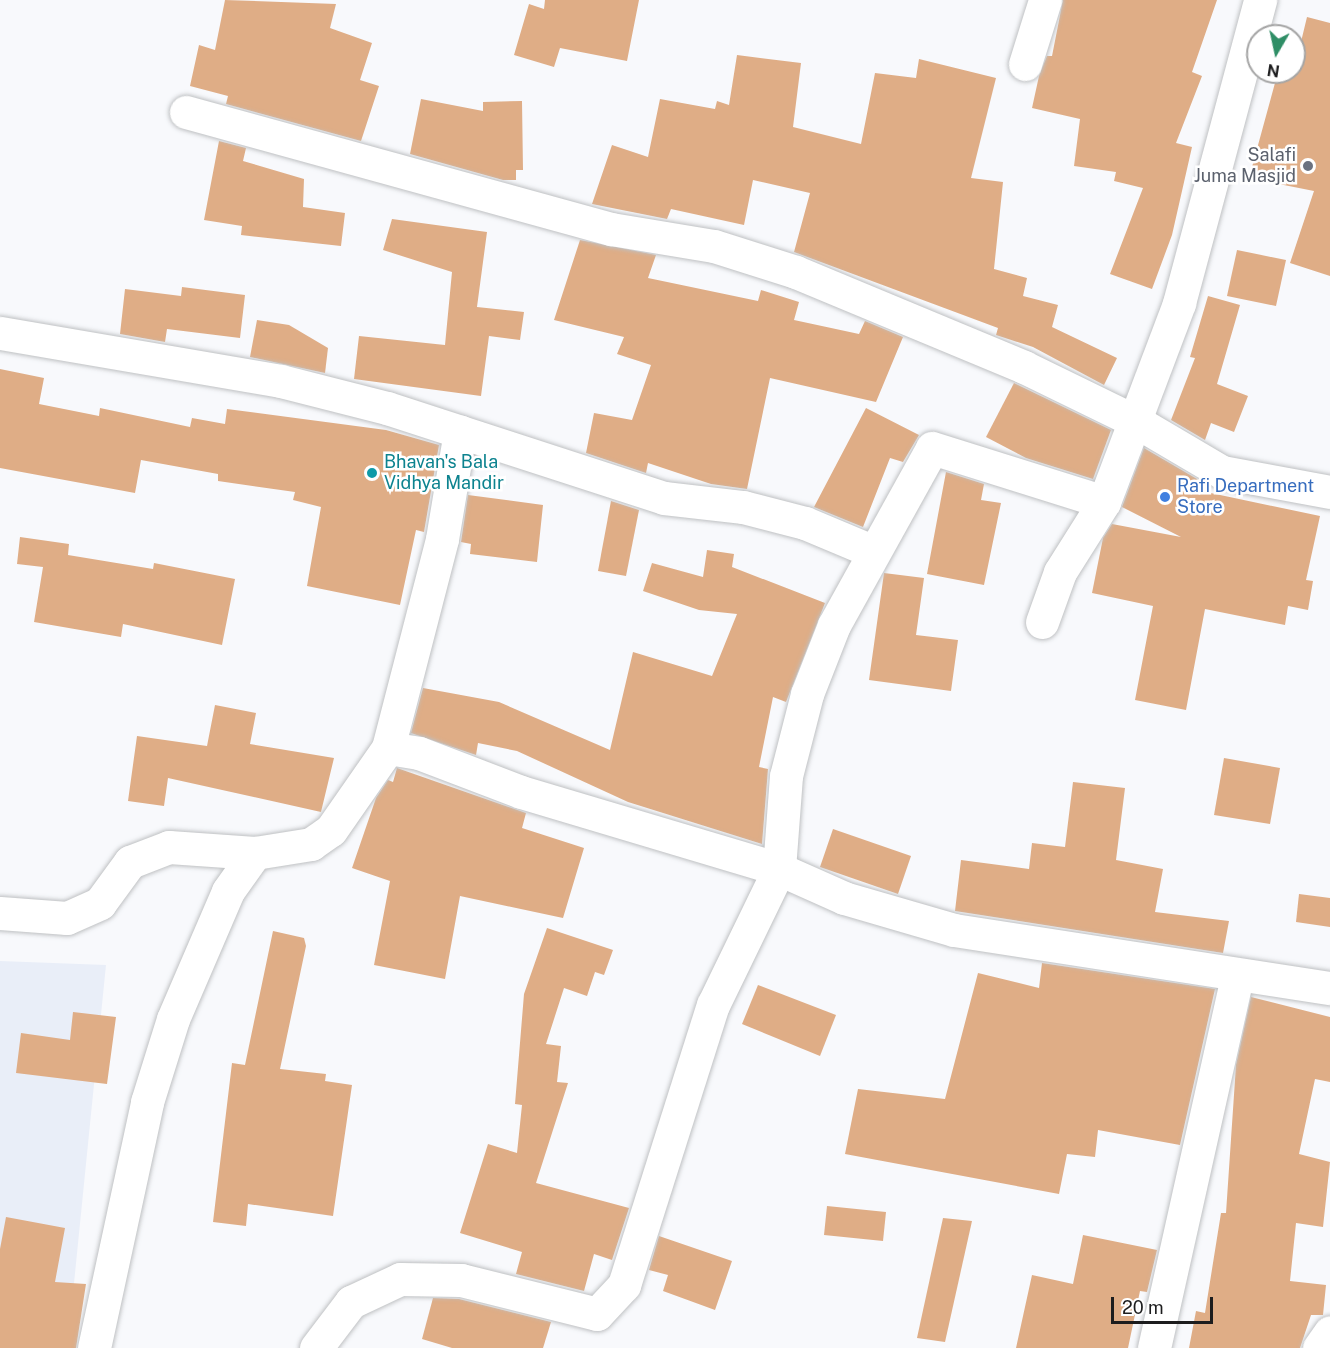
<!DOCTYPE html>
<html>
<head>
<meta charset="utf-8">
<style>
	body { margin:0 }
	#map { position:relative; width:1330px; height:1348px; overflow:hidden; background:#f8f9fc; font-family:"Public Sans",sans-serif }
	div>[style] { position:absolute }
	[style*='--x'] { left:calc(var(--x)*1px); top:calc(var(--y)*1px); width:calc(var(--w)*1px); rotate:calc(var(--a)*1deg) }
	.built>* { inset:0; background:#e9eef8 }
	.building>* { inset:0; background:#dfad86 }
	.roads { filter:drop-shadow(0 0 2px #bfc1c3) drop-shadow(0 0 2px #bfc1c3) }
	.street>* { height:33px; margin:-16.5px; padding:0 16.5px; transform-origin:16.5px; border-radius:16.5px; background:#fff }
	.dots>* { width:16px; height:16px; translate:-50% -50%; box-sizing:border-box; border:3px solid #fff; border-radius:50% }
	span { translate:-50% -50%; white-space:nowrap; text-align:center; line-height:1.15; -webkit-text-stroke:5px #fff; paint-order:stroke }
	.worship-label { font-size:18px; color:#5b616d }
	.right { translate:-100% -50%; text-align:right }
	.culture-label { font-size:18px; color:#0d838f }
	.left { translate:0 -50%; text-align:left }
	.shop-label { font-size:18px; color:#366cbe }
	.north { position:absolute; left:1246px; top:24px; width:60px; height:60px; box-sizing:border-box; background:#fff; border:2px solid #a5a5a5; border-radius:50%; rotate:189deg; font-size:16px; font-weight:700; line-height:24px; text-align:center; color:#1d1d1e }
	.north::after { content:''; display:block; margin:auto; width:21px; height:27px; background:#2f8e66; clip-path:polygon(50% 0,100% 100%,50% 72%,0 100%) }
	.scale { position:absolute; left:1111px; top:1297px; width:102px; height:27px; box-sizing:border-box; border:3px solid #1d1d1e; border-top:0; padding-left:8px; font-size:18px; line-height:21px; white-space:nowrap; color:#1d1d1e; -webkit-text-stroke:4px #fff; paint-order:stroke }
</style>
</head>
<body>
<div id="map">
	<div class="built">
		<div style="clip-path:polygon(0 961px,106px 965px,70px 1323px,0 1348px)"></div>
	</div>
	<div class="building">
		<div style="clip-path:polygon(225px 0,336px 4px,330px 28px,372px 43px,360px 80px,379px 86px,361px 141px,226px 104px,228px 96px,190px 86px,199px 45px,215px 50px)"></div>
		<div style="clip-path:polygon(545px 0,639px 0,627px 61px,560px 48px,554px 67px,514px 55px,529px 4px,544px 9px)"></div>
		<div style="clip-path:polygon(1063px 0,1217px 0,1192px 72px,1202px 76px,1176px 143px,1192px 147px,1172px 235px,1152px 289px,1110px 274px,1143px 188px,1114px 181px,1116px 172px,1074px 166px,1080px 119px,1032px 108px,1039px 76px,1047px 56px,1052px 56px)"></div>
		<div style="clip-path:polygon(1307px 17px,1330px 23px,1330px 276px,1290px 263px,1314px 191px,1249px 178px,1278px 72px,1293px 75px)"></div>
		<div style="clip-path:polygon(737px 55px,801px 63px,793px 127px,861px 144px,875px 73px,916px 78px,919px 59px,996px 78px,971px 178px,1003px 182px,994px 269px,1027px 278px,1023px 296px,1058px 305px,1052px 327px,1117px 358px,1104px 385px,1033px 347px,996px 335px,998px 328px,794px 252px,810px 193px,753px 180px,744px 225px,671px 209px,667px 219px,592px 204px,612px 145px,648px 157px,660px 99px,715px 109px,717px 101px,729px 105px)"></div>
		<div style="clip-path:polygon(421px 99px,483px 111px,483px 102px,522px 101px,523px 170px,516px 170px,516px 180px,503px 180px,410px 154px)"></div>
		<div style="clip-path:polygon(219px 141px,246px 148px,243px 161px,304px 179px,303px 207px,345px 213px,341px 246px,241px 235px,242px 226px,204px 220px)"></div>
		<div style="clip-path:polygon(392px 219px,487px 232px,477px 307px,524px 312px,520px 340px,489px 336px,481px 396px,354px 379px,359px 336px,445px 345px,452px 272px,383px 250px)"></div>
		<div style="clip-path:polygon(580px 240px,656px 255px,648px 278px,758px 301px,761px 290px,799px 302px,794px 320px,859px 334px,865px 321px,903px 337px,876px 402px,770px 378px,747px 489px,711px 484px,648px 463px,646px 473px,586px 453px,594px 413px,632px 420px,651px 365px,617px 354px,624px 337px,554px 320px)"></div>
		<div style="clip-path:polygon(1237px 250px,1286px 260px,1276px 306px,1227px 296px)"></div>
		<div style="clip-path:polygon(182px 287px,245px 295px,240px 338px,167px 329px,165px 342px,120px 334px,125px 289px,181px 296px)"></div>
		<div style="clip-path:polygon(1208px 296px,1240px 305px,1217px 384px,1248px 396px,1234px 432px,1211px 423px,1205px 440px,1171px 420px,1195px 358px,1190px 357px)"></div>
		<div style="clip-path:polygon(257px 320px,289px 325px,328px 348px,325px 373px,250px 357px)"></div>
		<div style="clip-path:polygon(0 369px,44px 378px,39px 404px,99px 416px,100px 408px,190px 427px,192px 418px,225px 424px,227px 409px,386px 430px,439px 445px,424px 532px,416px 530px,400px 605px,307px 586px,321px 507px,293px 500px,295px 492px,218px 481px,218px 474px,141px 460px,135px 493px,0 468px)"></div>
		<div style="clip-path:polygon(1014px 383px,1111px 430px,1093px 479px,1026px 458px,986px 437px)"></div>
		<div style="clip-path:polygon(866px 408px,919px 435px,903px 462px,890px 458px,863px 527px,814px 507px)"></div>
		<div style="clip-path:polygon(1144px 448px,1209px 486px,1206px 492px,1320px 516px,1306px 580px,1313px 581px,1308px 610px,1288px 606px,1285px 625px,1205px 609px,1186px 710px,1135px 700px,1153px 606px,1092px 593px,1103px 538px,1112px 524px,1181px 537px,1122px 507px)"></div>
		<div style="clip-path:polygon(946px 472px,984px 484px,981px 500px,1001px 503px,984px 585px,927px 574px)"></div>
		<div style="clip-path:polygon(468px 495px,543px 505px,537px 562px,470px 554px,471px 544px,461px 542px)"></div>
		<div style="clip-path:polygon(611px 501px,639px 510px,626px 576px,598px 571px)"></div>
		<div style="clip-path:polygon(20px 537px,69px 544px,68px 555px,153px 569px,154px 563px,235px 579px,222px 645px,123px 624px,121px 637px,34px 622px,43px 567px,17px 564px)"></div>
		<div style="clip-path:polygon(707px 550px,734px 554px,732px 567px,825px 603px,786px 702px,773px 697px,759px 767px,768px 769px,762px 844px,628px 802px,517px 751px,478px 743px,476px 755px,411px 733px,423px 688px,499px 702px,610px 750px,633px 652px,712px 676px,737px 614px,699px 610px,643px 591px,652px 563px,703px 577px)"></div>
		<div style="clip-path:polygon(884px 573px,924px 578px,916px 635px,958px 640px,951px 691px,869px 680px)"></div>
		<div style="clip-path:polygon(215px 705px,256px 713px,250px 744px,334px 758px,321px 812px,168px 778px,164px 806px,128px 801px,137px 736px,207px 746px)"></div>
		<div style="clip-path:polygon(1224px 758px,1280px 768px,1270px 824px,1214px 815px)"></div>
		<div style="clip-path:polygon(397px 768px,526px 813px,522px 828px,584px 848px,563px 918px,460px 896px,445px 979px,374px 965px,390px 881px,352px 868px,376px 798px,388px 780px,393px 782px)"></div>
		<div style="clip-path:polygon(1073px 782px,1125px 788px,1116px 860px,1163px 869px,1155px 912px,1229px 921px,1223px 953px,955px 911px,961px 860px,1029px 869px,1032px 843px,1065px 847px)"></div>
		<div style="clip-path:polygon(833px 829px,911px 856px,898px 894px,820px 867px)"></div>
		<div style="clip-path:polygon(1299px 894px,1330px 898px,1330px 927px,1296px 922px)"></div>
		<div style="clip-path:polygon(547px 928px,613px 950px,604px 975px,595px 972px,587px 996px,564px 988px,546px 1044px,561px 1046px,557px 1082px,568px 1083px,536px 1183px,629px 1208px,612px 1260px,594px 1254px,584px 1291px,516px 1274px,522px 1252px,460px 1233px,488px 1144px,517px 1153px,522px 1105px,515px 1104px,524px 994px)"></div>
		<div style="clip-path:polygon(273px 931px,304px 938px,306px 946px,280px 1069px,326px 1074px,325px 1081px,352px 1085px,333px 1216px,248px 1204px,246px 1226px,213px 1222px,232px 1063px,245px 1065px)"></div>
		<div style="clip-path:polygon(1042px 963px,1215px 989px,1180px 1145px,1098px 1130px,1095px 1157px,1067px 1154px,1059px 1194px,845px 1154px,858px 1089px,945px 1099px,978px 973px,1039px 988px)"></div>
		<div style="clip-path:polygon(758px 985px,836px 1015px,820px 1056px,742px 1024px)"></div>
		<div style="clip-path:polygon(1251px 997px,1330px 1017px,1330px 1082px,1315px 1079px,1299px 1154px,1330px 1162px,1323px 1227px,1296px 1223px,1290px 1281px,1326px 1285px,1323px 1315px,1311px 1315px,1300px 1348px,1189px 1348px,1196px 1311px,1205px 1313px,1221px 1213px,1226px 1213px,1236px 1065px)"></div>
		<div style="clip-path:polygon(73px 1012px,116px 1017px,107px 1084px,16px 1073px,21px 1033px,70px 1040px)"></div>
		<div style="clip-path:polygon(827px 1206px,886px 1212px,883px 1241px,824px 1235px)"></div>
		<div style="clip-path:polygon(6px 1217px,65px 1228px,55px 1282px,86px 1284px,76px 1348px,0 1348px,0 1249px)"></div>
		<div style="clip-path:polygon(943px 1218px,972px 1221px,945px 1342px,917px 1338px)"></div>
		<div style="clip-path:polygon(1083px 1235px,1157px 1250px,1147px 1292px,1140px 1291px,1128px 1348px,1016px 1348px,1032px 1275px,1073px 1284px)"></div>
		<div style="clip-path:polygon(659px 1236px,732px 1261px,715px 1310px,663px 1291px,668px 1275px,649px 1270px)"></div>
		<div style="clip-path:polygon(433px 1298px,459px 1299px,551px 1322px,543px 1348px,452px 1348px,422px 1339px)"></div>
	</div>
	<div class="roads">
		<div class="street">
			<div style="--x:1025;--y:64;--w:67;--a:-72.6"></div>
			<div style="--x:186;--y:112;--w:441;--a:15.4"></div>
			<div style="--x:611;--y:229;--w:104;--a:9.4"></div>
			<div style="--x:714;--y:246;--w:86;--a:17.6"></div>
			<div style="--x:796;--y:272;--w:247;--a:22.6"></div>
			<div style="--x:1024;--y:367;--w:126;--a:26"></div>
			<div style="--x:1137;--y:422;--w:99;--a:30.5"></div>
			<div style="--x:1222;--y:472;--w:110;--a:10.5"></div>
			<div style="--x:0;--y:333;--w:285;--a:9.7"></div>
			<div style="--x:281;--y:381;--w:109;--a:14.3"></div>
			<div style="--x:387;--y:408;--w:291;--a:18"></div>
			<div style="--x:664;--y:498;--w:80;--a:6.5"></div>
			<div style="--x:743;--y:507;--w:64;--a:14.5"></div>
			<div style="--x:805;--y:523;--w:73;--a:22.7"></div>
			<div style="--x:1042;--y:622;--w:53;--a:-70.2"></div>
			<div style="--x:1060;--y:572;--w:83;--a:-57.8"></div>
			<div style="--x:1104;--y:502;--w:213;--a:-69.3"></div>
			<div style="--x:1179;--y:303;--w:314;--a:-75"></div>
			<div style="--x:388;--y:748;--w:216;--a:-75.5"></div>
			<div style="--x:442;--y:539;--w:109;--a:-80.5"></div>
			<div style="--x:0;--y:913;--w:67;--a:4.3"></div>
			<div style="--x:67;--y:918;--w:36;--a:-24"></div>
			<div style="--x:100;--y:903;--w:51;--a:-53.8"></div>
			<div style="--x:130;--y:862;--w:42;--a:-21"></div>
			<div style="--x:169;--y:847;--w:86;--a:4"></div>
			<div style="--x:94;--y:1348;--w:252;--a:-77.8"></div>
			<div style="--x:147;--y:1102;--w:87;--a:-72.6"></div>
			<div style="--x:173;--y:1019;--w:139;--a:-66.7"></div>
			<div style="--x:228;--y:891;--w:47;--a:-54.6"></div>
			<div style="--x:255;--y:853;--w:57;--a:-9.1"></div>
			<div style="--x:311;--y:844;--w:24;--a:-35"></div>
			<div style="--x:331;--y:830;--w:100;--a:-55.2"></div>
			<div style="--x:388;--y:748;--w:31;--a:9"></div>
			<div style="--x:419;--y:753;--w:109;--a:20.9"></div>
			<div style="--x:521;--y:792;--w:269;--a:16.6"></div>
			<div style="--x:779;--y:869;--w:71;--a:24"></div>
			<div style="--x:844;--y:898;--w:115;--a:16.2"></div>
			<div style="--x:954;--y:930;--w:380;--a:8.8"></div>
			<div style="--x:316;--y:1348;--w:58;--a:-52.7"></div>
			<div style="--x:351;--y:1302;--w:54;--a:-25.1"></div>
			<div style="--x:400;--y:1279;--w:61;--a:0.9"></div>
			<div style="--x:461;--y:1280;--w:140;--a:14"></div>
			<div style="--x:597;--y:1314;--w:40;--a:-47"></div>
			<div style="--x:624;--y:1285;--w:294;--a:-72.4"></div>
			<div style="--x:713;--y:1005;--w:151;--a:-64.1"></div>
			<div style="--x:779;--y:869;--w:93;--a:-85.7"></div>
			<div style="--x:786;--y:776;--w:85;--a:-75.6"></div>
			<div style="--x:807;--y:694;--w:74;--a:-68.6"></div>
			<div style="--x:834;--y:625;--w:202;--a:-61"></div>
			<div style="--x:932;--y:448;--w:180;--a:17.4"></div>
			<div style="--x:1154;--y:1348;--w:381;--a:-77.4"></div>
			<div style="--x:1319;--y:1348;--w:19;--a:-55"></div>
		</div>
	</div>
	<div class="dots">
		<div style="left:1308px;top:166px;background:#6b7280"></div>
		<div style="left:372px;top:473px;background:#0f9aa8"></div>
		<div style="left:1165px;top:497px;background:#3f7fe0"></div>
	</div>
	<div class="worship-label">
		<span class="right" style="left:1296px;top:166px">Salafi<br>Juma Masjid</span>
	</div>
	<div class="culture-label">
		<span class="left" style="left:384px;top:473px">Bhavan's Bala<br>Vidhya Mandir</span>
	</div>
	<div class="shop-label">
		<span class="left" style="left:1177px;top:497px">Rafi Department<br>Store</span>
	</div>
	<div class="north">N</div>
	<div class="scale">20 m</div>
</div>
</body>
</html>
